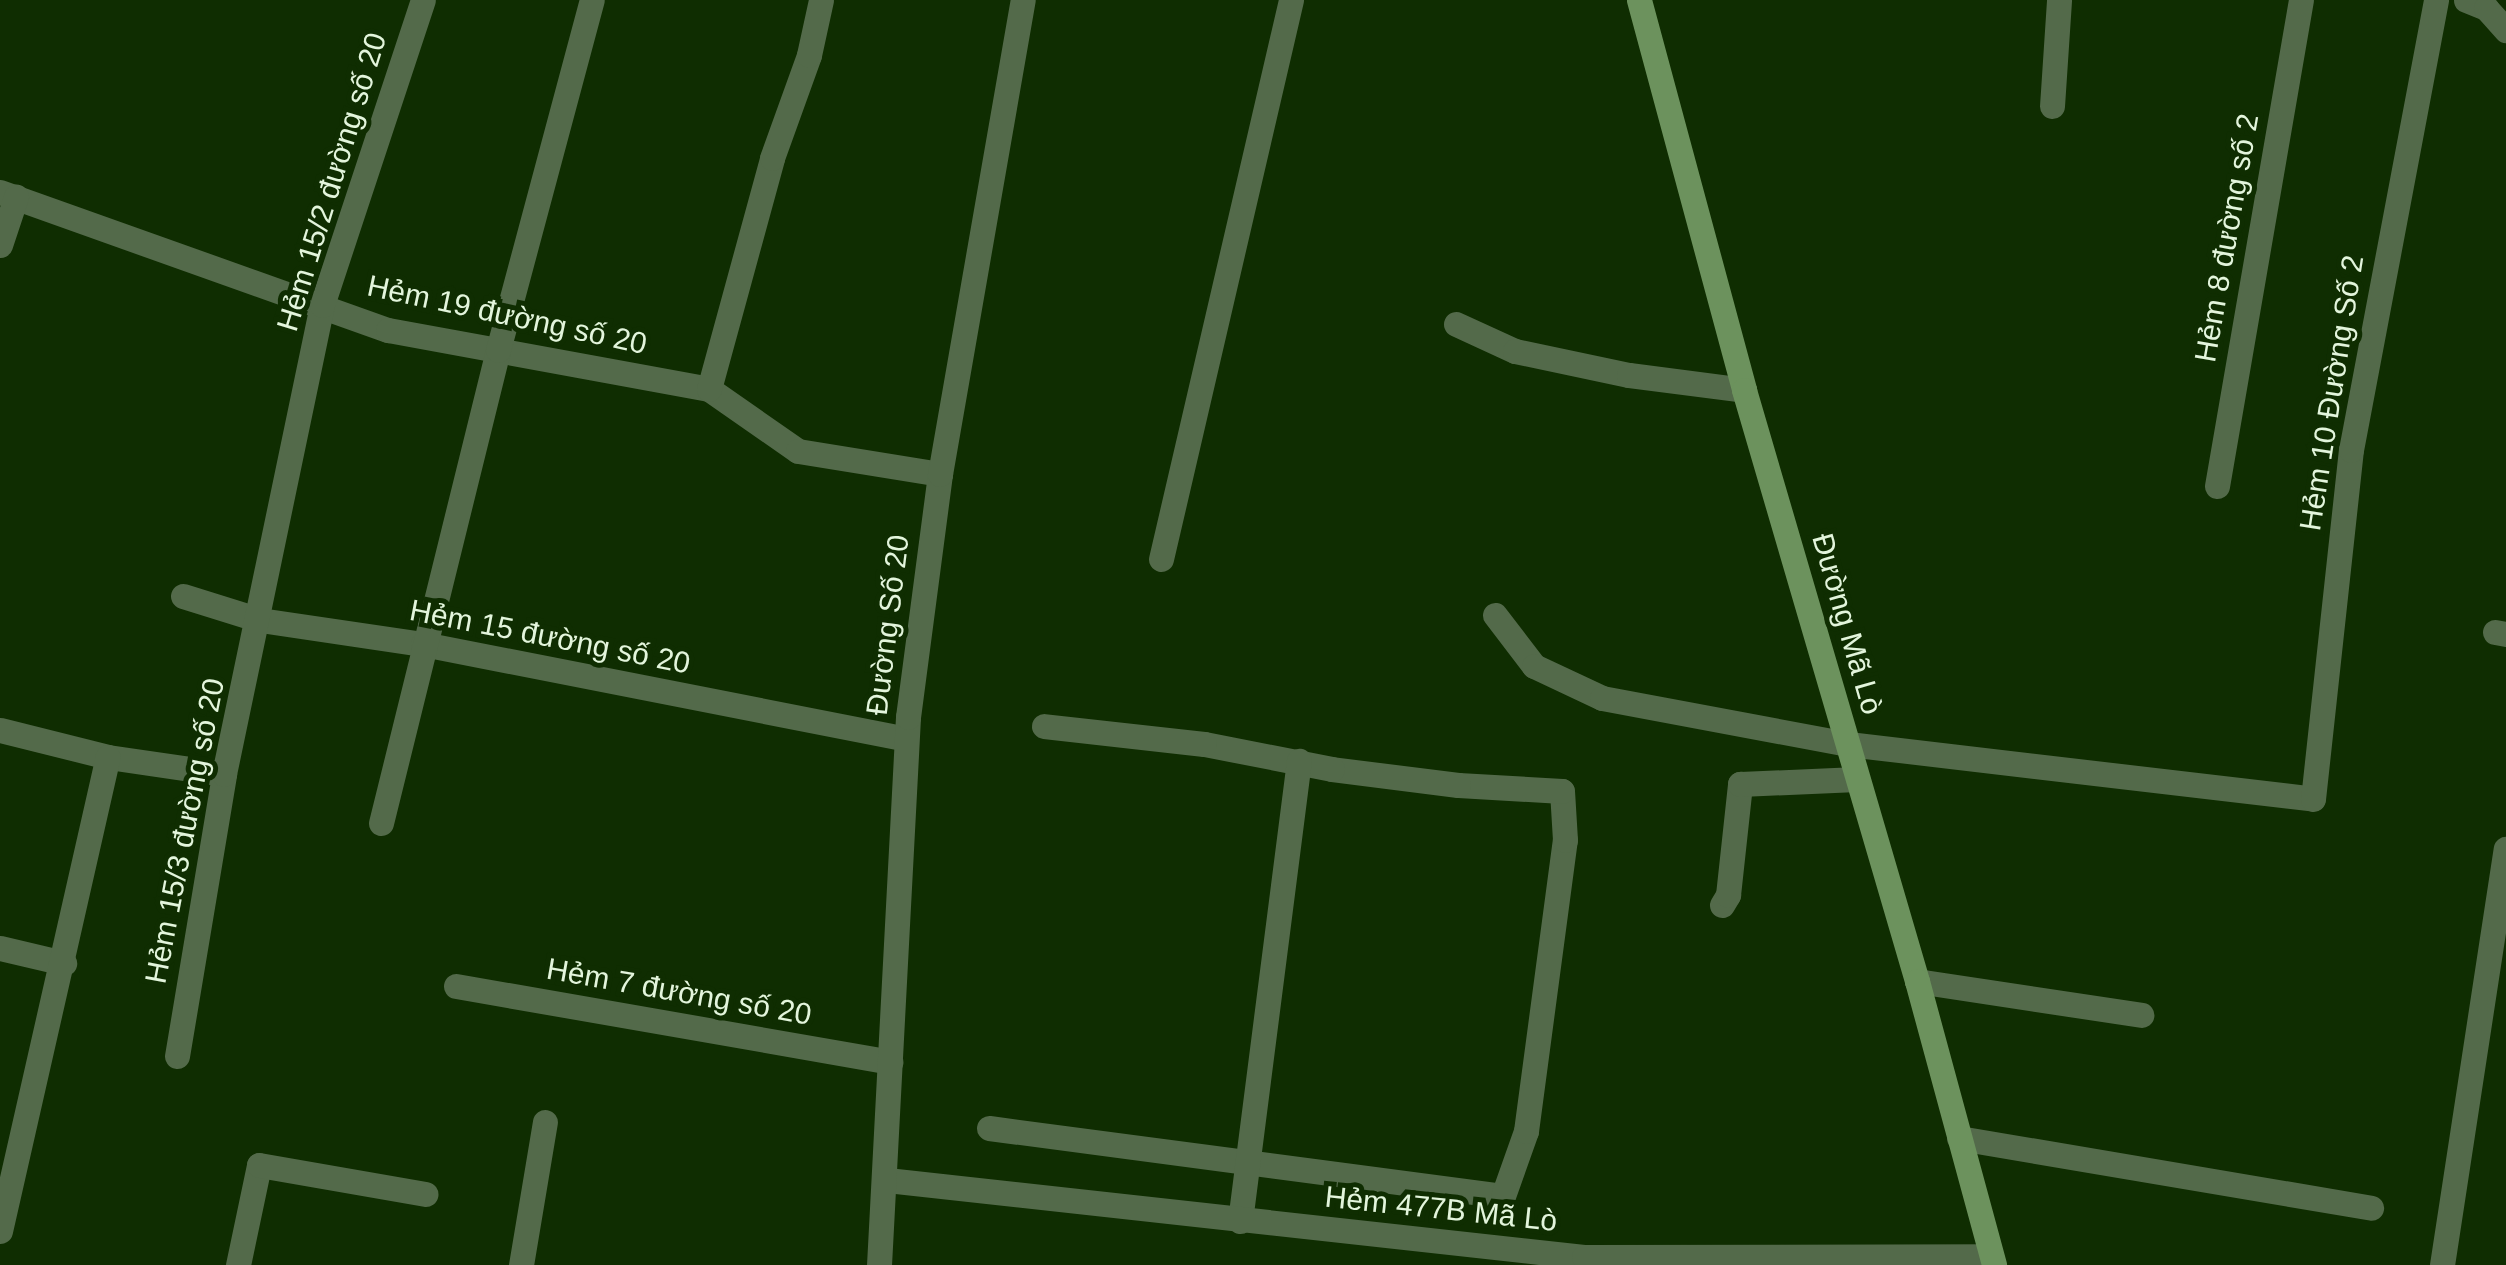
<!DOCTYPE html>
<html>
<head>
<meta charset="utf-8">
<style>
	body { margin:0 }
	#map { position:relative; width:2506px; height:1265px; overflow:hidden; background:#0f2d01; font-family:Arial,sans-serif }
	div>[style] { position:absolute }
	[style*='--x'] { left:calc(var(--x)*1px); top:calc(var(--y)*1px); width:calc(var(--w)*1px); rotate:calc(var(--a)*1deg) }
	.service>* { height:25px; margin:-12.5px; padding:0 12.5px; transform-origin:12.5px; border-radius:12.5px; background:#536a4a }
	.minor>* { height:25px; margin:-12.5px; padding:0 12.5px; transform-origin:12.5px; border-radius:12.5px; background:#536a4a }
	.secondary>* { height:25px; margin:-12.5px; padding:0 12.5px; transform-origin:12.5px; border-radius:12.5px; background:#6c925d }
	span { translate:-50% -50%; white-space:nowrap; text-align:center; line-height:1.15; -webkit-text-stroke:10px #0f2d01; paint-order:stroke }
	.street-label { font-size:30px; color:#e3f5dc }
</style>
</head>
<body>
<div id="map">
	<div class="service">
		<div style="--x:2052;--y:106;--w:106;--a:-86.2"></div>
		<div style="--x:0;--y:192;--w:412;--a:19.6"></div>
		<div style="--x:388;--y:330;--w:326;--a:10.4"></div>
		<div style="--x:709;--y:389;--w:108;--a:34.9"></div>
		<div style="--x:798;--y:451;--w:144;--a:9.2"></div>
		<div style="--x:0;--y:245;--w:51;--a:-71.6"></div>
		<div style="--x:1456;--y:324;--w:65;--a:24.6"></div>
		<div style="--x:1515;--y:351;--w:116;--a:11.9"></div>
		<div style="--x:1629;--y:375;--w:116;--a:7.4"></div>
		<div style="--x:709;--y:389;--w:239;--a:-74.7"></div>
		<div style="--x:772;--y:158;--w:109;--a:-70.2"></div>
		<div style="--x:809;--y:55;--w:56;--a:-77.7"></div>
		<div style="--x:2217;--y:486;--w:493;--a:-80.2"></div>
		<div style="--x:1161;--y:559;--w:574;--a:-76.91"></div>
		<div style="--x:183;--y:596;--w:81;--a:17.3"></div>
		<div style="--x:260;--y:620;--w:165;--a:8.4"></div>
		<div style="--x:423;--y:644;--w:492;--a:11.1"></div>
		<div style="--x:1495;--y:615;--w:64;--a:52.6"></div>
		<div style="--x:1534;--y:666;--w:75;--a:25.2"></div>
		<div style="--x:1602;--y:698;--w:250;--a:10.6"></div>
		<div style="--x:1848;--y:744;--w:468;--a:6.7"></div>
		<div style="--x:2313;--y:799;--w:351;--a:-83.8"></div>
		<div style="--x:2351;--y:450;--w:458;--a:-79.3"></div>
		<div style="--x:2495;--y:632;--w:11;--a:10"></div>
		<div style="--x:0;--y:730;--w:111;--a:14"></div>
		<div style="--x:108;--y:757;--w:117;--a:8.3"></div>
		<div style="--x:381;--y:823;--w:487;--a:-76.1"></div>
		<div style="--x:498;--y:350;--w:362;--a:-75"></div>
		<div style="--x:1722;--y:905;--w:12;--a:-59"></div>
		<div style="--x:1728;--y:895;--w:112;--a:-83.8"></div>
		<div style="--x:1740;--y:784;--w:117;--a:-2.4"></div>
		<div style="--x:0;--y:948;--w:66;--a:13.2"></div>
		<div style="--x:1917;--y:981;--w:227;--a:8.6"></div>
		<div style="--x:456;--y:986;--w:441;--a:9.9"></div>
		<div style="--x:177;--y:1056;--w:286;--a:-80.5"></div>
		<div style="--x:224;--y:774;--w:479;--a:-78.2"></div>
		<div style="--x:322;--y:305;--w:321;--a:-71.7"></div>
		<div style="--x:989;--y:1128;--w:518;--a:7.54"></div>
		<div style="--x:1503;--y:1196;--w:69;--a:-70.5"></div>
		<div style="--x:1526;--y:1131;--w:294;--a:-82.4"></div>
		<div style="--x:1565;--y:840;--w:49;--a:-93.5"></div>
		<div style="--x:1562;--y:791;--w:104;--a:-176.7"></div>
		<div style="--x:1458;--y:785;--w:127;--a:-172.8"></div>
		<div style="--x:1332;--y:769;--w:130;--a:-168.9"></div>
		<div style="--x:1204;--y:744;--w:161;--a:-173.6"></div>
		<div style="--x:1959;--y:1138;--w:418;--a:9.6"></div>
		<div style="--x:1240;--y:1221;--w:464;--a:-82.7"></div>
		<div style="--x:0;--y:1231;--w:486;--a:-77.2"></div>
		<div style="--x:238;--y:1265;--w:102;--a:-78.1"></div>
		<div style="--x:259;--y:1165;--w:169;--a:9.9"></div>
		<div style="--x:521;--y:1265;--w:145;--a:-80.5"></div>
		<div style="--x:2442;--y:1265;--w:421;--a:-81.3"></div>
	</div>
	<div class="minor">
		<div style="--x:2466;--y:0;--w:22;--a:22"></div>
		<div style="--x:2486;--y:8;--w:30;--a:48"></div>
		<div style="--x:887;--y:1180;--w:701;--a:6.3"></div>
		<div style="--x:1584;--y:1257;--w:407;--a:-0.1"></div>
		<div style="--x:879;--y:1265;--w:549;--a:-86.97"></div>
		<div style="--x:908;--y:717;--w:245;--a:-82.5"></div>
		<div style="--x:940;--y:474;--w:481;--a:-80.1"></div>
	</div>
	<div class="secondary">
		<div style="--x:1639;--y:0;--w:404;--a:74.9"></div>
		<div style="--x:1744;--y:390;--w:616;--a:73.68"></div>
		<div style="--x:1917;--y:981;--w:294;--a:74.8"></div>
	</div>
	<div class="street-label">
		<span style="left:332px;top:182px;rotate:-73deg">Hẻm 15/2 đường số 20</span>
		<span style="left:2227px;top:238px;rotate:-80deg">Hẻm 8 đường số 2</span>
		<span style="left:507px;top:315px;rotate:12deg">Hẻm 19 đường số 20</span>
		<span style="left:2332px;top:393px;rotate:-81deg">Hẻm 10 Đường Số 2</span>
		<span style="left:1847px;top:624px;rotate:74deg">Đường Mã Lò</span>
		<span style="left:888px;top:625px;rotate:-83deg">Đường Số 20</span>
		<span style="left:550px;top:637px;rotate:11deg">Hẻm 15 đường số 20</span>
		<span style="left:185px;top:831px;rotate:-79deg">Hẻm 15/3 đường số 20</span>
		<span style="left:679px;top:992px;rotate:10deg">Hẻm 7 đường số 20</span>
		<span style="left:1441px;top:1209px;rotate:6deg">Hẻm 477B Mã Lò</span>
	</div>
</div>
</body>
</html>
